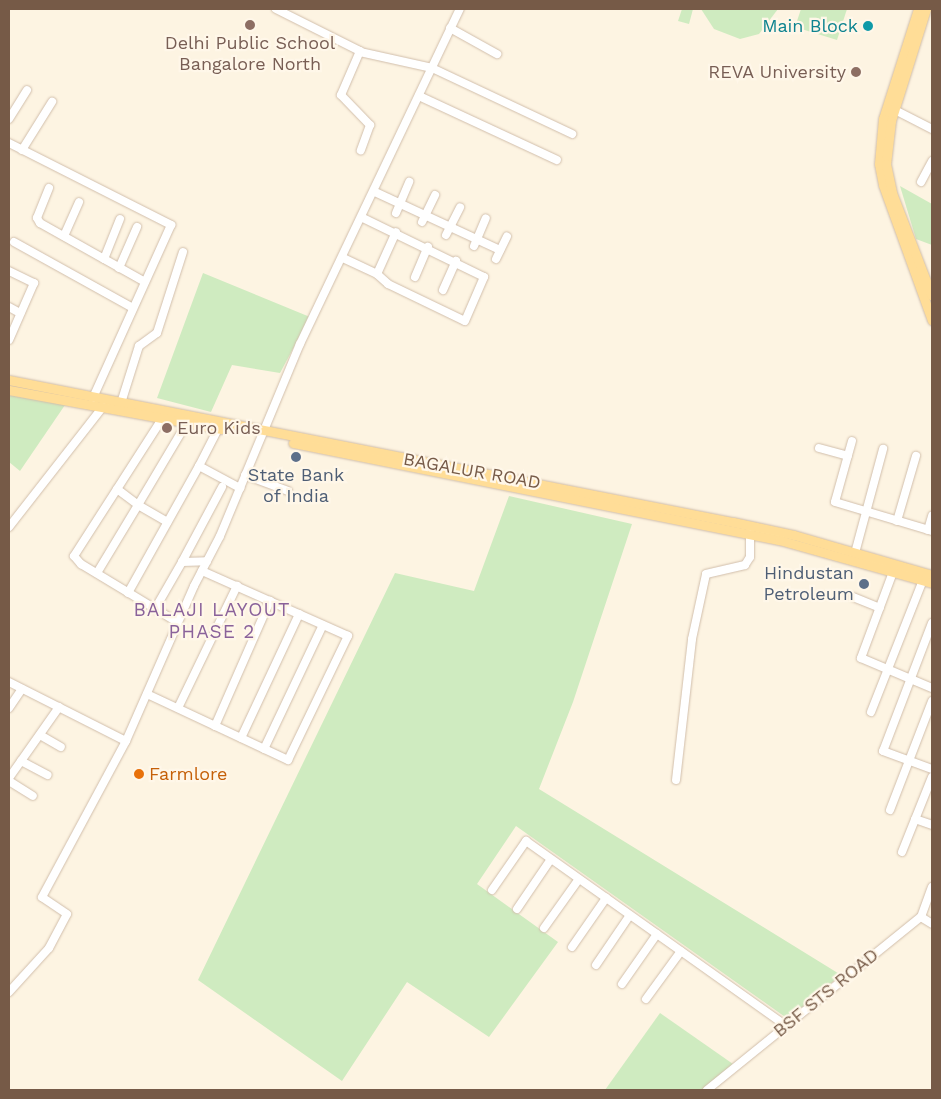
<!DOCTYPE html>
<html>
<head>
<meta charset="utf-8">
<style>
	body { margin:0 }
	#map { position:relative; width:941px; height:1099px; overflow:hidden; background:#fdf4e2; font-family:"Work Sans",sans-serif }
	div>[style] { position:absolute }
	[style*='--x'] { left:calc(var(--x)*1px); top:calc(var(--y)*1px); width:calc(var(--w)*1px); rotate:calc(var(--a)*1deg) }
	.green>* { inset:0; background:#cfebc0 }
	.roads { filter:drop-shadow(0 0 1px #d1beab) drop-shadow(0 0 1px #d1beab) }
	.minor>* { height:8px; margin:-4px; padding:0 4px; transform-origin:4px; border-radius:4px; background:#fff }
	.major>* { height:9px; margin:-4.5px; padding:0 4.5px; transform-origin:4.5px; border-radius:4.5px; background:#ffdd97 }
	.dots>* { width:14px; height:14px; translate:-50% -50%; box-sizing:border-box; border:2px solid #fff7e9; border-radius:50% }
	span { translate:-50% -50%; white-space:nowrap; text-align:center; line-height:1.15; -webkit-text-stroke:4.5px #fff7e9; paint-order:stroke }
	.culture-label { font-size:18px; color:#0d838f }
	.right { translate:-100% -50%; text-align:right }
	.education-label { font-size:18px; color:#785e54 }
	.left { translate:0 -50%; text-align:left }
	.street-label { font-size:18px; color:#765a47 }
	.service-label { font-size:18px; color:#4e5e75 }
	.food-label { font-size:18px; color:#c56008 }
	.neighbourhood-label { font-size:19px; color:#8a629a; letter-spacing:1px }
	.frame { position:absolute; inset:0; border:10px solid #765a47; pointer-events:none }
</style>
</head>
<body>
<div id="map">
	<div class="green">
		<div style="clip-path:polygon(682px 9px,693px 9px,689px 24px,678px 21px)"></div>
		<div style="clip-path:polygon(701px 9px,778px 9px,759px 34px,740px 39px,714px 29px)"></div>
		<div style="clip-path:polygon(801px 9px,847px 9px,837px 40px,795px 27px)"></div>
		<div style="clip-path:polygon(900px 186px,932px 204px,932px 245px,916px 239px)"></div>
		<div style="clip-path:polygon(203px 273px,310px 317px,280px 373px,232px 365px,211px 412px,157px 398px)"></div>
		<div style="clip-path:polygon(9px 395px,65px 405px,20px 471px,9px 462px)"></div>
		<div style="clip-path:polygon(509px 496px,632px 524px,573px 702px,539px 789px,841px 975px,788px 1019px,516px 826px,477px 884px,558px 942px,489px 1037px,407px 982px,342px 1081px,198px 980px,395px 573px,474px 591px)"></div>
		<div style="clip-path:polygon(660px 1013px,733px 1064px,702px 1090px,605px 1090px)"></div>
	</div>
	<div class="roads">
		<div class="minor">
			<div style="--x:276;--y:9;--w:94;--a:26.6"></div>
			<div style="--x:360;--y:51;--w:48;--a:113.4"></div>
			<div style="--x:341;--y:95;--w:42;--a:46"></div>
			<div style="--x:370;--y:125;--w:27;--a:110"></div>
			<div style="--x:450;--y:28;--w:54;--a:29"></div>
			<div style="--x:360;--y:52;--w:74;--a:12.5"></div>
			<div style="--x:432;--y:68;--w:155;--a:25.2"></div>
			<div style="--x:419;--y:96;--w:152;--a:24.9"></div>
			<div style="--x:889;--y:107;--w:48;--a:27.1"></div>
			<div style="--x:9;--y:119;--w:34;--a:-58"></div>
			<div style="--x:9;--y:143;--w:182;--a:26.8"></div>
			<div style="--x:171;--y:225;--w:190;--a:114.3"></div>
			<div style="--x:22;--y:150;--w:57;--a:-58"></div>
			<div style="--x:921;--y:182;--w:24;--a:-62"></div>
			<div style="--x:49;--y:188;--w:32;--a:112"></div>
			<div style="--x:37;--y:218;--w:6;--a:59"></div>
			<div style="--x:40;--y:223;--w:120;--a:29.3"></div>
			<div style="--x:375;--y:192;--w:138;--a:24.9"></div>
			<div style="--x:396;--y:213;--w:34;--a:-67"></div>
			<div style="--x:422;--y:222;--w:30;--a:-64"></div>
			<div style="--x:446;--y:235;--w:31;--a:-63"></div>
			<div style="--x:64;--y:236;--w:37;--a:-66"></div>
			<div style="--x:14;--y:242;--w:136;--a:29"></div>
			<div style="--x:474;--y:246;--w:30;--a:-67"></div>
			<div style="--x:343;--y:258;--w:38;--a:25"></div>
			<div style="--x:377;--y:274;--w:15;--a:42"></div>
			<div style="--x:388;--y:284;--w:85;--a:25.7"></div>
			<div style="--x:465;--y:321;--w:48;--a:-66.6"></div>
			<div style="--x:484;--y:277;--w:135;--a:-154"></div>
			<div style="--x:104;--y:259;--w:43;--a:-68.2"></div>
			<div style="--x:496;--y:259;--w:25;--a:-64"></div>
			<div style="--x:119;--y:268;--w:45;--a:-66.3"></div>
			<div style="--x:9;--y:271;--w:28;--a:26"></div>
			<div style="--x:34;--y:283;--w:62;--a:113.7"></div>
			<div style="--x:377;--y:274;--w:46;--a:-65.7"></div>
			<div style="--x:415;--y:277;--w:33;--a:-67"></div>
			<div style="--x:443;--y:290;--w:32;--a:-66"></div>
			<div style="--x:9;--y:307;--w:13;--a:29"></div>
			<div style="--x:121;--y:403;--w:60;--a:-72.5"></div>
			<div style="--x:139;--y:346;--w:22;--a:-36"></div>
			<div style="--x:157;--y:333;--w:85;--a:-72.2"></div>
			<div style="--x:162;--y:419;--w:163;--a:122.7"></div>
			<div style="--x:74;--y:556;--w:11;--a:49"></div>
			<div style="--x:81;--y:564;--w:112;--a:31.1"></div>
			<div style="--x:852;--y:441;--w:63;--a:105.6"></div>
			<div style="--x:835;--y:502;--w:101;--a:16.6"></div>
			<div style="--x:819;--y:448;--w:30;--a:15"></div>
			<div style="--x:199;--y:466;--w:42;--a:-62.8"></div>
			<div style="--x:245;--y:475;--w:46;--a:20.4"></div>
			<div style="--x:117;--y:489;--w:26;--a:37"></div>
			<div style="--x:138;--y:505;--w:94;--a:-59.3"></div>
			<div style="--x:897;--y:521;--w:68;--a:-73.7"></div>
			<div style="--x:9;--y:527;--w:157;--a:-52"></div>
			<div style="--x:928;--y:530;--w:15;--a:-74"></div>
			<div style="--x:855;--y:553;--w:108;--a:-74.9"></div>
			<div style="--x:182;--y:562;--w:85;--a:-61.9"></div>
			<div style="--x:893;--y:572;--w:92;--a:110.4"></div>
			<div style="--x:861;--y:658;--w:77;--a:22.9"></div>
			<div style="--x:97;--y:573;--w:79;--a:-58.9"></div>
			<div style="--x:138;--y:505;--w:34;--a:30"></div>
			<div style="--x:128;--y:593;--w:145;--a:-60.8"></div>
			<div style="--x:199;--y:466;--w:47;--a:28.2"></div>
			<div style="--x:853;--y:597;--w:29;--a:22"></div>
			<div style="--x:155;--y:609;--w:54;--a:-60.1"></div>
			<div style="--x:182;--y:562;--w:25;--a:-2"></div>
			<div style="--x:932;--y:623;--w:137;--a:110.9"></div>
			<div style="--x:883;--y:751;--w:52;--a:20.2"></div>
			<div style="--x:9;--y:682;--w:131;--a:26.8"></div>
			<div style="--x:147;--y:694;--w:156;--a:25.1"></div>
			<div style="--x:288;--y:760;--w:138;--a:-64.2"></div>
			<div style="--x:348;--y:636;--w:160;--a:-156"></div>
			<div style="--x:9;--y:708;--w:23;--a:-56"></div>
			<div style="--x:178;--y:708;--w:136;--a:-64.2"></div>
			<div style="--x:871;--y:712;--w:142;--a:-68.5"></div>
			<div style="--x:215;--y:726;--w:137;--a:-66.3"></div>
			<div style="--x:40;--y:735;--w:24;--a:30"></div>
			<div style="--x:241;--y:738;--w:137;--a:-64.9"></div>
			<div style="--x:264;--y:749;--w:137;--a:-64.6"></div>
			<div style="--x:21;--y:761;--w:30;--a:28"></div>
			<div style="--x:9;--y:778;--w:87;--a:-54.8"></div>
			<div style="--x:676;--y:780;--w:142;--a:-83.5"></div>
			<div style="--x:692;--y:639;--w:66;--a:-77.8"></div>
			<div style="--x:706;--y:574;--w:40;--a:-13"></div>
			<div style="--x:745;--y:565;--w:9;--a:-58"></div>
			<div style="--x:750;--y:557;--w:23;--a:-90"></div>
			<div style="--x:9;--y:781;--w:28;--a:32"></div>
			<div style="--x:890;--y:810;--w:117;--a:-68.9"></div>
			<div style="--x:915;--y:819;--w:18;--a:19"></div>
			<div style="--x:902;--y:852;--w:81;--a:-68.2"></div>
			<div style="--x:492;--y:890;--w:60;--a:-55.2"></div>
			<div style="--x:526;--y:841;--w:319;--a:35.4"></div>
			<div style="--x:517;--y:909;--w:60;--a:-55.8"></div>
			<div style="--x:921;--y:917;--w:13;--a:32"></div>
			<div style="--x:544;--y:928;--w:60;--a:-54.5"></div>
			<div style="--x:572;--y:947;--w:60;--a:-55.2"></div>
			<div style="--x:596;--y:965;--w:60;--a:-55.8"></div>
			<div style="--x:622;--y:984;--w:61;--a:-55"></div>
			<div style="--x:9;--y:992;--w:59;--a:-47.7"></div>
			<div style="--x:49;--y:948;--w:38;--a:-62"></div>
			<div style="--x:67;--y:914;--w:30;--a:-146"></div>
			<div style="--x:42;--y:897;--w:177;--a:-61.7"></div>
			<div style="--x:126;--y:741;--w:169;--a:-66.3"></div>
			<div style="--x:194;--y:586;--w:56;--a:-62.5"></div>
			<div style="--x:220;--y:536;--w:208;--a:-67.4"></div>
			<div style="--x:300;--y:344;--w:371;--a:-64.5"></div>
			<div style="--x:646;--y:999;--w:59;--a:-53.9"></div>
			<div style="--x:707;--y:1090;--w:275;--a:-39"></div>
			<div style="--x:921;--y:917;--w:32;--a:-70"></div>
		</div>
		<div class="major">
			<div style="--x:918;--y:9;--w:115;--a:107.7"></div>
			<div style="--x:883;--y:119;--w:45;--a:95.1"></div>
			<div style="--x:879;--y:164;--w:21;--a:79"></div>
			<div style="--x:883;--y:185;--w:144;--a:70.1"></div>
			<div style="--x:926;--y:9;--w:117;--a:107.4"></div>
			<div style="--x:891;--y:121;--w:43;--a:96.6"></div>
			<div style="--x:886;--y:164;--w:30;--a:78"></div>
			<div style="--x:892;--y:193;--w:110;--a:68.8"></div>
			<div style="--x:9;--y:380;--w:738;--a:11.1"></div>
			<div style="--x:733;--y:522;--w:62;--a:12"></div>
			<div style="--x:794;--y:535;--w:144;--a:16.2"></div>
			<div style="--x:9;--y:390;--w:216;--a:10.4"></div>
			<div style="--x:293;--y:443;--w:496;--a:11.3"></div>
			<div style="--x:779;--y:540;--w:159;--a:15.7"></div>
		</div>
	</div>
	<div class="dots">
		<div style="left:250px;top:25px;background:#8d6e63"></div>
		<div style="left:868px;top:26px;background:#0f9aa8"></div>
		<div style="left:856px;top:72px;background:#8d6e63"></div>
		<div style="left:167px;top:428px;background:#8d6e63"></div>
		<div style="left:296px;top:457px;background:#5c6f8a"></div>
		<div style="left:864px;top:584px;background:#5c6f8a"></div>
		<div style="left:139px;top:774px;background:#e8710a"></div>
	</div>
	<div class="culture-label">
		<span class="right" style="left:858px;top:26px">Main Block</span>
	</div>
	<div class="education-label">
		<span style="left:250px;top:54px">Delhi Public School<br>Bangalore North</span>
		<span class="right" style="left:846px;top:72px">REVA University</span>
		<span class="left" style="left:177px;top:428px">Euro Kids</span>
	</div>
	<div class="street-label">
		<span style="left:472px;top:471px;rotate:10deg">BAGALUR ROAD</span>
		<span style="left:826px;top:993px;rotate:-39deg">BSF STS ROAD</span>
	</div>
	<div class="service-label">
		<span style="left:296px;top:486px">State Bank<br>of India</span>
		<span class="right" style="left:854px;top:584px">Hindustan<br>Petroleum</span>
	</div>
	<div class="food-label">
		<span class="left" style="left:149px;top:774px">Farmlore</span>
	</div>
	<div class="neighbourhood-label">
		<span style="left:212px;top:621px">BALAJI LAYOUT<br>PHASE 2</span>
	</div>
	<div class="frame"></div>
</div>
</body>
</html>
